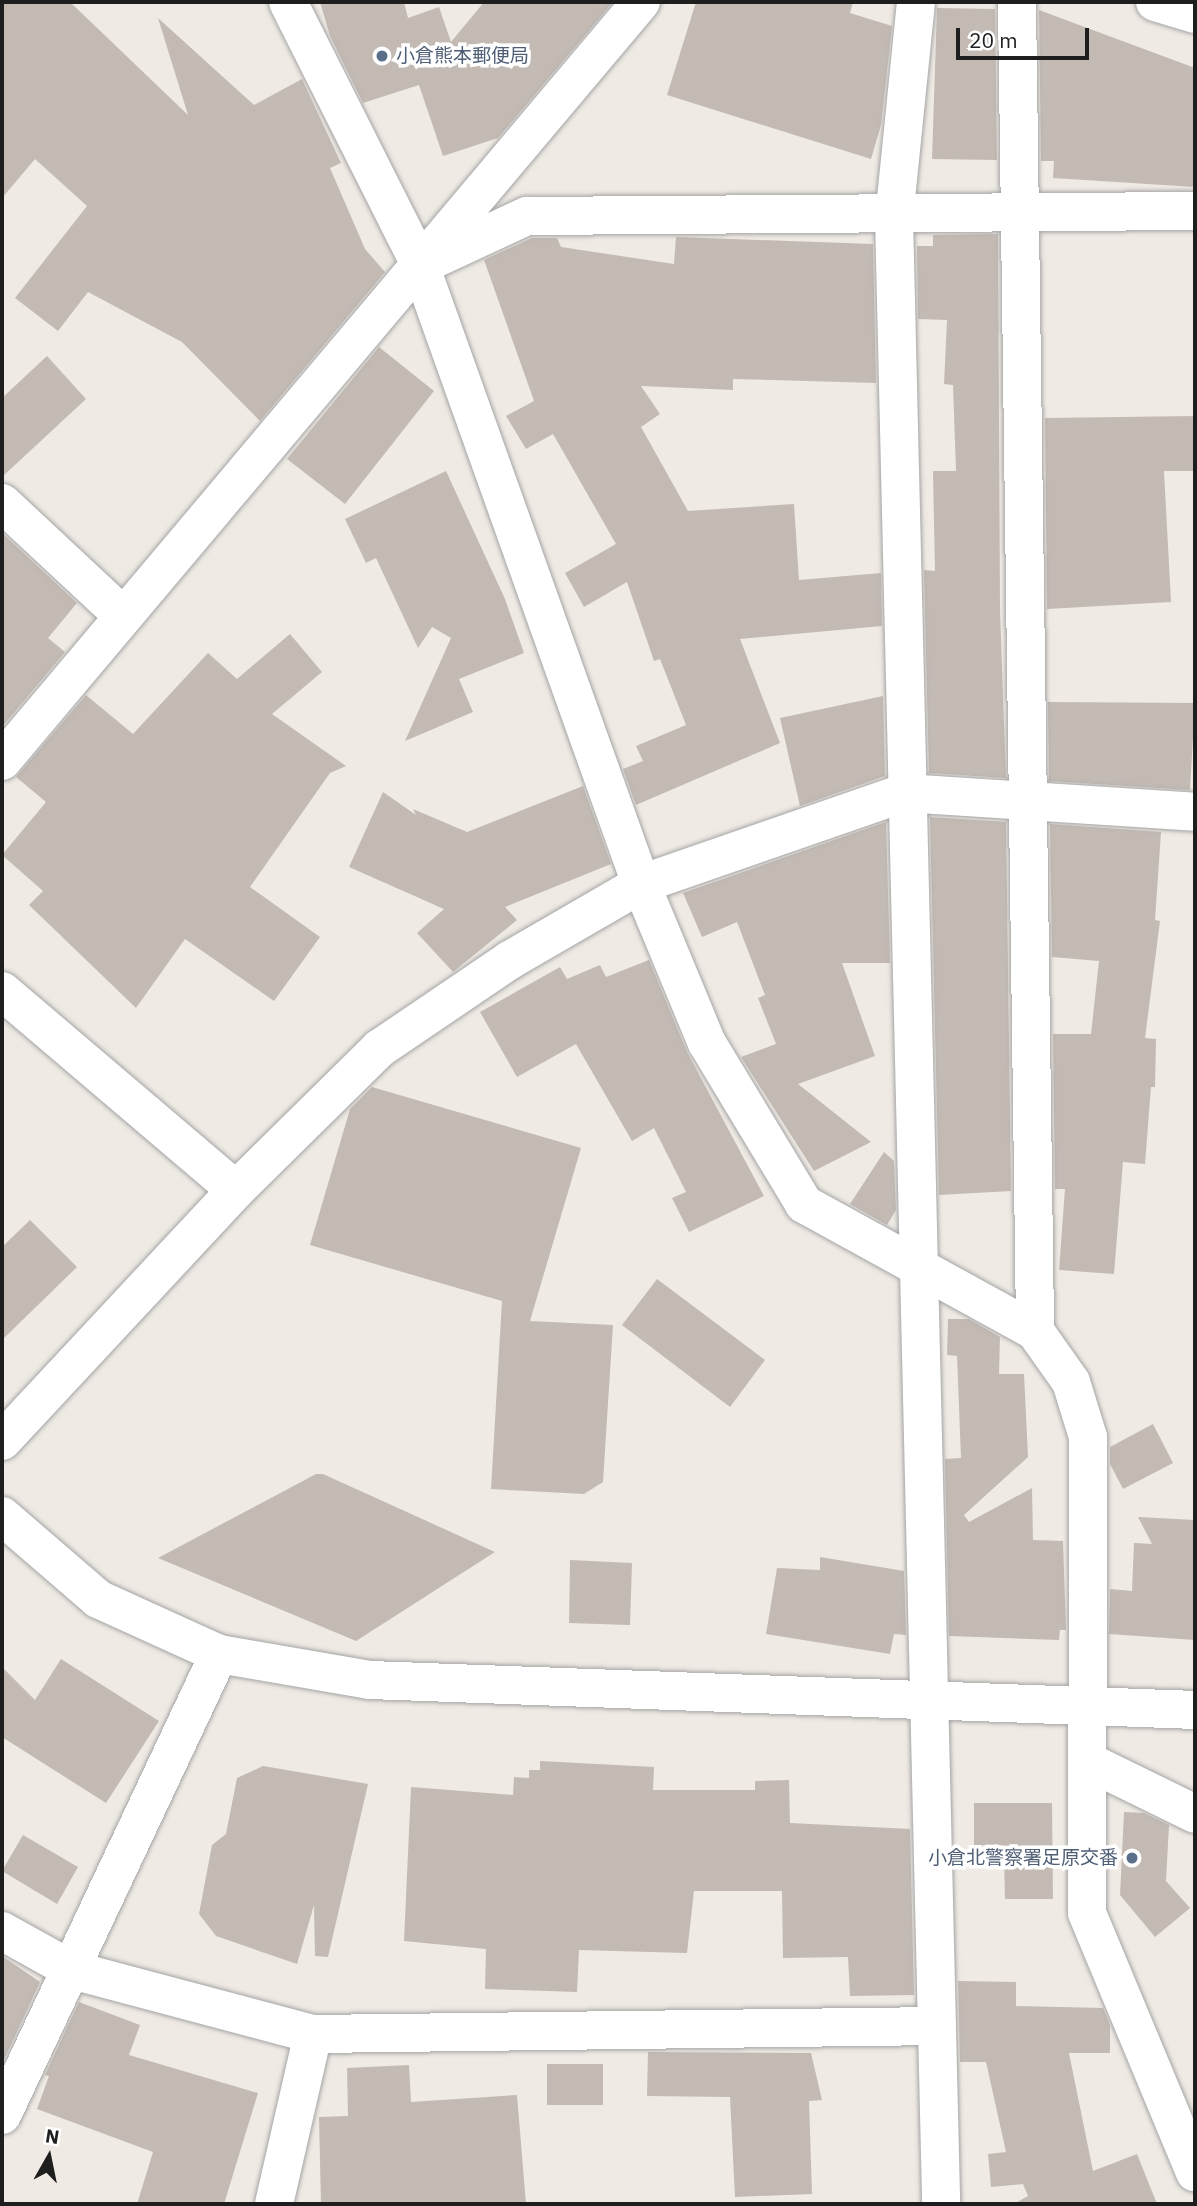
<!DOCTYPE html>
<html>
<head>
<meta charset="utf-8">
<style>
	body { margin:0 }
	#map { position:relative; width:1197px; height:2206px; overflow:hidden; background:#efeae4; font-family:"IBM Plex Sans","Noto Sans JP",sans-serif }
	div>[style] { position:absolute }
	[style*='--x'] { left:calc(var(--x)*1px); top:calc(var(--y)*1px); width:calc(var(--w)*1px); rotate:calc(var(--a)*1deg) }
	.building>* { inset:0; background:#c3bab4 }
	.roads { filter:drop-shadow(0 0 2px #a5a5a5) drop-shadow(0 0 2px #a5a5a5) }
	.minor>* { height:38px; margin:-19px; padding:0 19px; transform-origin:19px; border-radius:19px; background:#fff }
	.tertiary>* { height:38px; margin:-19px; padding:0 19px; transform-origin:19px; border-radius:19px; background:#fff }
	.dots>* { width:19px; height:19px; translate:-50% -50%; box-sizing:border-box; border:4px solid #fff; border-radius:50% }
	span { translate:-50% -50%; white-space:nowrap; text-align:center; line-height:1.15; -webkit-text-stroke:7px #fff; paint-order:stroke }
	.service-label { font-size:19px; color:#4e5e75 }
	.left { translate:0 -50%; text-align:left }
	.right { translate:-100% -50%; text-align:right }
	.frame { position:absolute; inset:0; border:4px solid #1e1e1e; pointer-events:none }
	.north { position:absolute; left:14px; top:2122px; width:70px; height:70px; -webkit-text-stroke:5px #fff; paint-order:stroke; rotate:9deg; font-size:19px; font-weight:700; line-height:28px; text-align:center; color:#1e1e1e }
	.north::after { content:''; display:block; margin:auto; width:24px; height:32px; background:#1e1e1e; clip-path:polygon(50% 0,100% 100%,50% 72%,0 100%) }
	.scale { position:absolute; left:956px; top:28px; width:133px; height:32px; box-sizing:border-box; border:4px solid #1e1e1e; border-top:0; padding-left:9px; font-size:21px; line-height:24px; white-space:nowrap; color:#1e1e1e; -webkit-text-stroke:5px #fff; paint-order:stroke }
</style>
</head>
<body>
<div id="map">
	<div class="building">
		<div style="clip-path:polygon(2px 2px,70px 2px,188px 115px,158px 18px,254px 105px,302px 79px,341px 163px,330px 168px,365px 249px,385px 272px,260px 421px,182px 342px,88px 292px,58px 331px,15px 298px,87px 206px,35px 159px,2px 198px)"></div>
		<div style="clip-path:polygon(320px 2px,404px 2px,408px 18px,439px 7px,451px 42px,484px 2px,613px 2px,498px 138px,443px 156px,419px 85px,363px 103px,330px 36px)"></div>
		<div style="clip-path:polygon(696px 2px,853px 2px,850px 13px,892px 26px,881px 125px,871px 159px,667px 95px)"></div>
		<div style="clip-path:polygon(937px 8px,995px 9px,997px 160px,932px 159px)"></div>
		<div style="clip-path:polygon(1039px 10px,1195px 68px,1195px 187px,1053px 178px,1054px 161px,1041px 161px)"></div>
		<div style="clip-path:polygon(998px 234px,1000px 611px,1006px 778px,929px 773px,924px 570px,935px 571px,933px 471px,956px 471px,953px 385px,944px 384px,947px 320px,918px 319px,917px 246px,933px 246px,933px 235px)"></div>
		<div style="clip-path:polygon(676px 237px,873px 244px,876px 383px,733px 379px,733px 390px,641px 386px,660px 414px,641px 427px,688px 511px,794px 504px,799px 580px,881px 573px,882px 626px,740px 639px,780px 743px,636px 805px,623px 769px,643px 761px,636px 746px,686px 725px,660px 659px,654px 661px,627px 582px,584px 607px,565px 573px,616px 544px,553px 434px,526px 449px,506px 416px,534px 401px,484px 260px,532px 238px,557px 238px,561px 247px,674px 264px)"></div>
		<div style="clip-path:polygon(379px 347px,434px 391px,345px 504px,287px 459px)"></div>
		<div style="clip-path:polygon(47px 356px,86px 399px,2px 477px,2px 398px)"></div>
		<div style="clip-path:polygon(1195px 416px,1195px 471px,1164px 471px,1171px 602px,1047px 609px,1045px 418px)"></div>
		<div style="clip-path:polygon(446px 471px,505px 599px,524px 653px,459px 679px,473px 712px,405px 741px,451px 638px,432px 627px,418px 648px,376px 558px,366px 563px,345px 519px)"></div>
		<div style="clip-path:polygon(2px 533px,77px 603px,48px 638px,65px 652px,2px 727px)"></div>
		<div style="clip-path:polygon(290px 634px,322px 672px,272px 714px,346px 766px,330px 773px,250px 887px,320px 937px,274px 1001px,185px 939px,136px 1008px,29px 905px,43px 891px,2px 855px,46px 802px,16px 777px,86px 695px,133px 734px,208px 653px,237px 679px)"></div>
		<div style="clip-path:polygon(883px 696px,885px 776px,800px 806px,780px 718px)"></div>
		<div style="clip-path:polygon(1048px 702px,1195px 703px,1190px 790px,1049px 781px)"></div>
		<div style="clip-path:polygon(583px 786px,611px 864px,505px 907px,517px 920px,453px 972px,417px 933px,444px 909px,349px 867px,383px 792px,416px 815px,413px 809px,467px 832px)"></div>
		<div style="clip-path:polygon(930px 817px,1006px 822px,1011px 1191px,939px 1195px)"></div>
		<div style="clip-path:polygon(886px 822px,890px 963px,842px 963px,875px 1056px,798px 1084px,871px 1142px,814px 1171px,741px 1057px,776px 1044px,758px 998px,765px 995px,737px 922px,702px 937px,683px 893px)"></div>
		<div style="clip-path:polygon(1050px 824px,1161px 832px,1155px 920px,1160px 921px,1145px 1038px,1156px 1039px,1155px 1087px,1151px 1087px,1145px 1164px,1123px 1162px,1114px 1274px,1059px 1270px,1065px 1189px,1055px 1189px,1053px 1034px,1091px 1034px,1099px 961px,1052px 957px)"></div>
		<div style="clip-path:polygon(649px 960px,687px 1052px,764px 1196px,689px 1232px,672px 1198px,686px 1192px,654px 1128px,632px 1141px,576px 1044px,517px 1077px,480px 1012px,560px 967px,567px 979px,600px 965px,606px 977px)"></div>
		<div style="clip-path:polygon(372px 1087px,581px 1148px,530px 1321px,613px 1325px,603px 1482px,584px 1494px,491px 1489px,502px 1301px,310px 1245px,350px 1109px)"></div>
		<div style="clip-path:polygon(884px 1152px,894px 1161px,896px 1210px,887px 1225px,850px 1204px)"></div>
		<div style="clip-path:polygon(30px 1220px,77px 1267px,2px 1340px,2px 1247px)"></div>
		<div style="clip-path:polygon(657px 1279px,765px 1360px,730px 1407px,622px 1325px)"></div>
		<div style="clip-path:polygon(948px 1319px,969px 1319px,1000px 1337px,999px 1374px,1024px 1374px,1028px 1457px,964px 1515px,969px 1522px,1032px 1488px,1033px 1540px,1063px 1541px,1066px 1630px,1060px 1630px,1059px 1640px,949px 1636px,945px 1459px,961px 1458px,957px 1356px,947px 1355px)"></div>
		<div style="clip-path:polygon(1153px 1424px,1173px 1463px,1123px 1489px,1110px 1464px,1110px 1447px)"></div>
		<div style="clip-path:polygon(316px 1474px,323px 1474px,495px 1552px,356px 1641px,158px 1558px)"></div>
		<div style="clip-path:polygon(1138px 1517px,1195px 1520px,1195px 1640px,1109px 1634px,1110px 1589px,1132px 1591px,1134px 1543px,1152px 1544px)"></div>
		<div style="clip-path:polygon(820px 1557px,904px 1571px,906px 1635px,894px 1634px,890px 1654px,766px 1634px,777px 1568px,820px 1570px)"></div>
		<div style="clip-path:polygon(570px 1560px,632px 1563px,630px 1625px,569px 1623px)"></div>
		<div style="clip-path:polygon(61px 1659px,159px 1721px,106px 1803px,2px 1737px,2px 1667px,35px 1700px)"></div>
		<div style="clip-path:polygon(540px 1761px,654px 1767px,653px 1790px,755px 1790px,755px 1781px,789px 1780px,790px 1823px,910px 1829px,914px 1995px,850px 1996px,848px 1957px,783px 1958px,782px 1891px,694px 1891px,687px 1953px,579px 1950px,577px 1992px,485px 1989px,486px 1949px,404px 1941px,411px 1787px,513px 1795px,514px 1777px,529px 1778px,529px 1770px,540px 1770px)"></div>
		<div style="clip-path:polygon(263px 1766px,368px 1784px,328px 1957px,315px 1956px,314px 1905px,297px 1964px,216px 1936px,199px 1914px,212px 1845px,226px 1834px,237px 1778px)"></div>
		<div style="clip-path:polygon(974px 1803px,1052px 1803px,1053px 1899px,1005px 1899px,1004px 1858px,974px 1859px)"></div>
		<div style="clip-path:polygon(1124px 1812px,1144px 1813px,1169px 1825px,1166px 1881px,1190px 1908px,1155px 1937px,1120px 1895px)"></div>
		<div style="clip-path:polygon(23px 1835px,78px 1867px,57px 1904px,2px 1871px)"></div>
		<div style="clip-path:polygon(2px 1956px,40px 1982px,2px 2064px)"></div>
		<div style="clip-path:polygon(958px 1981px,1016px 1982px,1016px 2006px,1103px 2008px,1110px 2025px,1110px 2053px,1069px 2053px,1093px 2171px,1137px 2154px,1157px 2204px,1014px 2204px,1028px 2196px,1023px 2184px,991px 2187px,988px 2154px,1006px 2152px,986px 2062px,960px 2062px)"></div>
		<div style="clip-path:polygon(79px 2002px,140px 2025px,129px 2055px,258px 2093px,224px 2204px,137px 2204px,153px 2152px,37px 2109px,49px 2076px,45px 2075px)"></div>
		<div style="clip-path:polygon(648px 2052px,811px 2053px,822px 2100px,809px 2101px,812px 2194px,735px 2197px,730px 2097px,647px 2096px)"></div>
		<div style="clip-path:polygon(547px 2064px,603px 2064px,603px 2105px,547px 2105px)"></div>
		<div style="clip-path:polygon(409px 2065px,411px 2102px,517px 2095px,526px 2204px,321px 2204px,319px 2117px,348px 2116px,347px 2068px)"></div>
	</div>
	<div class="roads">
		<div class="minor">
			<div style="--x:288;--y:2;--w:294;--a:63.3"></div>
			<div style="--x:420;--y:265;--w:657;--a:70.35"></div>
			<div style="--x:641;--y:884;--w:172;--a:67.5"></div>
			<div style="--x:707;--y:1043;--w:188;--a:58.9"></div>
			<div style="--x:804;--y:1204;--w:264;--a:28.8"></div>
			<div style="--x:1035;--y:1331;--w:62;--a:54.8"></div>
			<div style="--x:1071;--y:1382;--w:58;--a:72.8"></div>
			<div style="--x:1088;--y:1437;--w:476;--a:90.1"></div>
			<div style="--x:1087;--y:1913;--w:281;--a:67.4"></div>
			<div style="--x:916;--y:2;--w:216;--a:95.8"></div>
			<div style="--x:894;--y:217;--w:1988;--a:88.64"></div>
			<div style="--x:1017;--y:2;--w:1329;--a:89.22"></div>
			<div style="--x:432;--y:260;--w:105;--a:-24.9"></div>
			<div style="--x:527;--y:216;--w:668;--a:-0.43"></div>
			<div style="--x:2;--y:503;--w:164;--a:43"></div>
			<div style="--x:2;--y:761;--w:992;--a:-49.91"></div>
			<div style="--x:2;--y:991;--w:307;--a:40.4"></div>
			<div style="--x:2;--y:1441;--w:343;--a:-47"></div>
			<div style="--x:236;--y:1190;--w:202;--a:-44.6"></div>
			<div style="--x:380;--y:1048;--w:157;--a:-34.1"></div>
			<div style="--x:510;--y:960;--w:151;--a:-30.1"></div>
			<div style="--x:641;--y:884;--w:278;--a:-19.1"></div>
			<div style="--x:904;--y:793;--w:292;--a:3.7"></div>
			<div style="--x:1087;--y:1761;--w:120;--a:26.1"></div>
			<div style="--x:2;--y:1931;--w:80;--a:29.1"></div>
			<div style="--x:72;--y:1970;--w:249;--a:14.9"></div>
			<div style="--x:313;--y:2034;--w:624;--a:-0.73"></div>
			<div style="--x:2;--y:2115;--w:510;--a:-64.79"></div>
			<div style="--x:274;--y:2204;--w:174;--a:-77.1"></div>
		</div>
		<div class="tertiary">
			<div style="--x:1155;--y:2;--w:42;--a:16.7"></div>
			<div style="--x:2;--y:1516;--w:127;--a:40.8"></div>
			<div style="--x:98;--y:1599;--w:133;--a:24.4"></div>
			<div style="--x:219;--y:1654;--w:153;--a:9.8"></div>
			<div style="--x:370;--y:1680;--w:826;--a:2.08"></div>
		</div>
	</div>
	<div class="dots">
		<div style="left:382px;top:56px;background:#5c6f8a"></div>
		<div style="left:1132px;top:1858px;background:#5c6f8a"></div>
	</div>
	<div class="service-label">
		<span class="left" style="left:396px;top:56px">小倉熊本郵便局</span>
		<span class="right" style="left:1118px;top:1858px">小倉北警察署足原交番</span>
	</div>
	<div class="frame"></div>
	<div class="north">N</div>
	<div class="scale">20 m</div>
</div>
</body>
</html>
